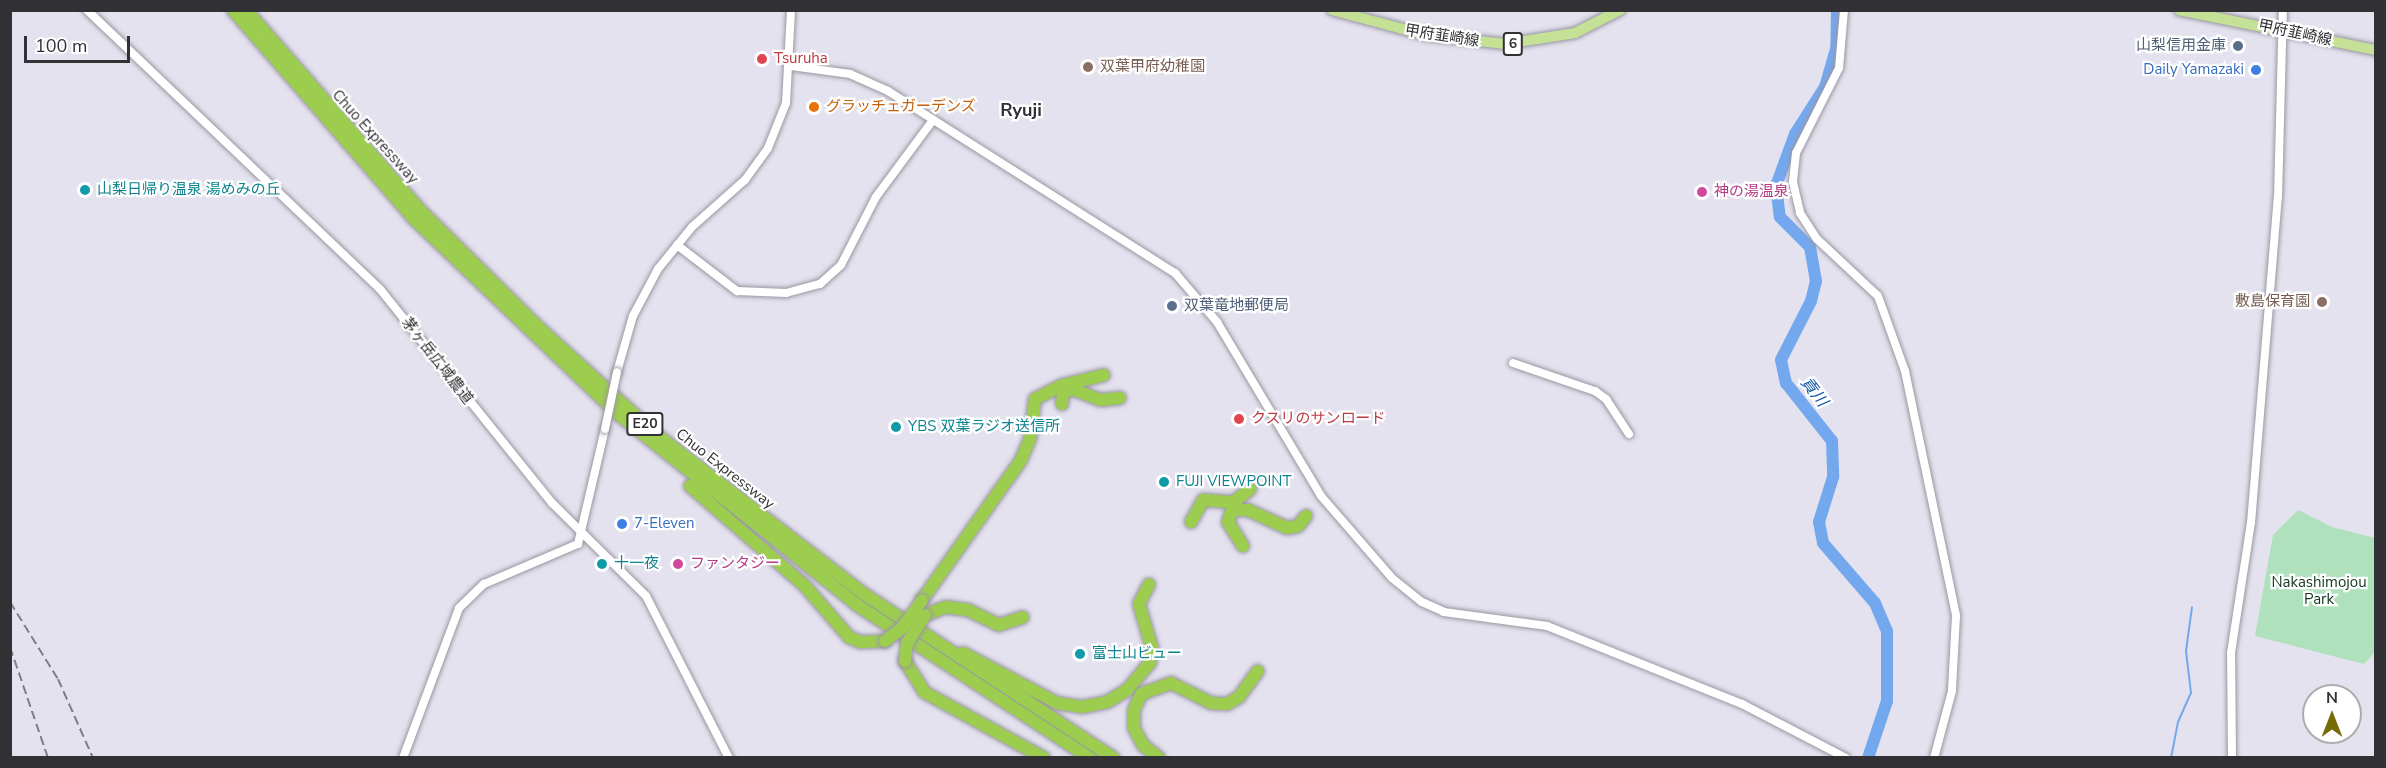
<!DOCTYPE html>
<html>
<head>
<meta charset="utf-8">
<style>
	body { margin:0 }
	#map { position:relative; width:2386px; height:768px; overflow:hidden; background:#e4e2ee; font-family:"Nunito Sans","Noto Sans JP",sans-serif }
	div>[style] { position:absolute }
	[style*='--x'] { left:calc(var(--x)*1px); top:calc(var(--y)*1px); width:calc(var(--w)*1px); rotate:calc(var(--a)*1deg) }
	.green>* { inset:0; background:#afe1bd }
	.stream>* { height:2px; margin:-1px; padding:0 1px; transform-origin:1px; border-radius:1px; background:#74a8ee }
	.river>* { height:12px; margin:-6px; padding:0 6px; transform-origin:6px; border-radius:6px; background:#74a8ee }
	.roads { filter:drop-shadow(0 0 2px #9997a2) drop-shadow(0 0 2px #9997a2) }
	.tertiary>* { height:8px; margin:-4px; padding:0 4px; transform-origin:4px; border-radius:4px; background:#fff }
	.primary>* { height:10px; margin:-5px; padding:0 5px; transform-origin:5px; border-radius:5px; background:#c4e195 }
	.motorway>* { height:12px; margin:-6px; padding:0 6px; transform-origin:6px; border-radius:6px; background:#9ccd4f }
	.rail>* { height:2px; margin-top:-1px; transform-origin:0; background:repeating-linear-gradient(90deg,#7f7e85 0 9px,transparent 0 13.5px) }
	.bridges { filter:drop-shadow(0 0 2px #9997a2) drop-shadow(0 0 2px #9997a2) }
	.tertiary-bridge>* { height:8px; margin:-4px; padding:0 4px; transform-origin:4px; border-radius:4px; background:#fff }
	.motorway-bridge>* { height:12px; margin:-6px; padding:0 6px; transform-origin:6px; border-radius:6px; background:#9ccd4f }
	.dots>* { width:16px; height:16px; translate:-50% -50%; box-sizing:border-box; border:3px solid #fff; border-radius:50% }
	span { translate:-50% -50%; white-space:nowrap; text-align:center; line-height:1.15; -webkit-text-stroke:4.5px #fff; paint-order:stroke }
	.shield-label span { padding:2px 4px; background:#fff; border:2px solid; border-radius:4px; -webkit-text-stroke-width:0 }
	.shield-label { font-size:14px; color:#313034; font-weight:700 }
	.street-label { font-size:15px; color:#313034 }
	.service-label { font-size:15px; color:#4e5e75 }
	.right { translate:-100% -50%; text-align:right }
	.left { translate:0 -50%; text-align:left }
	.health-label { font-size:15px; color:#be3a42 }
	.education-label { font-size:15px; color:#785e54 }
	.shop-label { font-size:15px; color:#366cbe }
	.food-label { font-size:15px; color:#c56008 }
	.culture-label { font-size:15px; color:#0d838f }
	.hotel-label { font-size:15px; color:#b23c85 }
	.park-label { font-size:15px; color:#133720 }
	.water-label { font-size:16px; color:#0e55a6; font-style:italic }
	.quarter-label { font-size:18px; color:#313034; font-weight:700 }
	.frame { position:absolute; inset:0; border:12px solid #313034; pointer-events:none }
	.north { position:absolute; left:2302px; top:684px; width:60px; height:60px; box-sizing:border-box; background:#fff; border:2px solid #adacae; border-radius:50%; rotate:0deg; font-size:16px; font-weight:700; line-height:24px; text-align:center; color:#313034 }
	.north::after { content:''; display:block; margin:auto; width:21px; height:27px; background:#766b05; clip-path:polygon(50% 0,100% 100%,50% 72%,0 100%) }
	.scale { position:absolute; left:24px; top:36px; width:106px; height:27px; box-sizing:border-box; border:3px solid #313034; border-top:0; padding-left:8px; font-size:18px; line-height:21px; white-space:nowrap; color:#313034; -webkit-text-stroke:4px #fff; paint-order:stroke }
</style>
</head>
<body>
<div id="map">
	<div class="green">
		<div style="clip-path:polygon(2298px 510px,2332px 527px,2375px 538px,2375px 652px,2364px 664px,2255px 636px,2273px 535px)"></div>
	</div>
	<div class="stream">
		<div style="--x:2171;--y:758;--w:37;--a:-79"></div>
		<div style="--x:2178;--y:722;--w:32;--a:-66"></div>
		<div style="--x:2191;--y:693;--w:42;--a:-96.8"></div>
		<div style="--x:2186;--y:651;--w:44;--a:-82.2"></div>
	</div>
	<div class="river">
		<div style="--x:1837;--y:10;--w:39;--a:91"></div>
		<div style="--x:1836;--y:49;--w:40;--a:106"></div>
		<div style="--x:1825;--y:87;--w:56;--a:122.6"></div>
		<div style="--x:1795;--y:134;--w:55;--a:110.1"></div>
		<div style="--x:1776;--y:186;--w:31;--a:83"></div>
		<div style="--x:1780;--y:217;--w:42;--a:45"></div>
		<div style="--x:1810;--y:247;--w:35;--a:80"></div>
		<div style="--x:1816;--y:281;--w:21;--a:104"></div>
		<div style="--x:1811;--y:301;--w:66;--a:117"></div>
		<div style="--x:1781;--y:360;--w:24;--a:78"></div>
		<div style="--x:1786;--y:383;--w:74;--a:51.6"></div>
		<div style="--x:1832;--y:441;--w:36;--a:88"></div>
		<div style="--x:1833;--y:477;--w:47;--a:107.3"></div>
		<div style="--x:1819;--y:522;--w:21;--a:79"></div>
		<div style="--x:1823;--y:543;--w:79;--a:49.1"></div>
		<div style="--x:1875;--y:603;--w:30;--a:67"></div>
		<div style="--x:1887;--y:631;--w:70;--a:90"></div>
		<div style="--x:1887;--y:701;--w:60;--a:108.4"></div>
	</div>
	<div class="roads">
		<div class="tertiary">
			<div style="--x:87;--y:10;--w:405;--a:43.6"></div>
			<div style="--x:380;--y:289;--w:275;--a:51.2"></div>
			<div style="--x:552;--y:503;--w:132;--a:44.7"></div>
			<div style="--x:646;--y:596;--w:182;--a:62.9"></div>
			<div style="--x:1844;--y:10;--w:58;--a:94.9"></div>
			<div style="--x:1839;--y:68;--w:95;--a:116.8"></div>
			<div style="--x:1796;--y:153;--w:29;--a:96"></div>
			<div style="--x:1793;--y:182;--w:32;--a:77"></div>
			<div style="--x:1800;--y:213;--w:31;--a:57"></div>
			<div style="--x:1817;--y:239;--w:83;--a:43.1"></div>
			<div style="--x:1878;--y:296;--w:80;--a:70.2"></div>
			<div style="--x:1905;--y:371;--w:250;--a:78.2"></div>
			<div style="--x:1956;--y:616;--w:75;--a:93.1"></div>
			<div style="--x:1952;--y:691;--w:69;--a:105"></div>
			<div style="--x:791;--y:66;--w:60;--a:7.7"></div>
			<div style="--x:850;--y:74;--w:42;--a:24.1"></div>
			<div style="--x:888;--y:91;--w:340;--a:32.4"></div>
			<div style="--x:1175;--y:273;--w:65;--a:49.4"></div>
			<div style="--x:1217;--y:322;--w:203;--a:59.1"></div>
			<div style="--x:1321;--y:496;--w:108;--a:49.1"></div>
			<div style="--x:1392;--y:578;--w:38;--a:39"></div>
			<div style="--x:1422;--y:602;--w:24;--a:24"></div>
			<div style="--x:1444;--y:612;--w:104;--a:7.7"></div>
			<div style="--x:1547;--y:626;--w:210;--a:21.8"></div>
			<div style="--x:1742;--y:704;--w:117;--a:27.4"></div>
			<div style="--x:677;--y:245;--w:76;--a:37.5"></div>
			<div style="--x:737;--y:291;--w:49;--a:2.3"></div>
			<div style="--x:786;--y:293;--w:35;--a:-15"></div>
			<div style="--x:820;--y:284;--w:28;--a:-42"></div>
			<div style="--x:841;--y:265;--w:76;--a:-62.8"></div>
			<div style="--x:876;--y:197;--w:96;--a:-53.5"></div>
			<div style="--x:1513;--y:363;--w:87;--a:18.9"></div>
			<div style="--x:1595;--y:391;--w:14;--a:36"></div>
			<div style="--x:1606;--y:399;--w:42;--a:56.7"></div>
			<div style="--x:617;--y:372;--w:58;--a:-74.1"></div>
			<div style="--x:633;--y:316;--w:53;--a:-62"></div>
			<div style="--x:658;--y:269;--w:54;--a:-51"></div>
			<div style="--x:692;--y:227;--w:71;--a:-41.6"></div>
			<div style="--x:745;--y:180;--w:39;--a:-54"></div>
			<div style="--x:768;--y:148;--w:48;--a:-68.2"></div>
			<div style="--x:786;--y:103;--w:93;--a:-86.9"></div>
			<div style="--x:403;--y:758;--w:160;--a:-69.5"></div>
			<div style="--x:459;--y:608;--w:35;--a:-44"></div>
			<div style="--x:484;--y:584;--w:102;--a:-23.1"></div>
			<div style="--x:578;--y:544;--w:118;--a:-76.8"></div>
			<div style="--x:2232;--y:758;--w:105;--a:-90.5"></div>
			<div style="--x:2231;--y:653;--w:132;--a:-81.3"></div>
			<div style="--x:2251;--y:523;--w:327;--a:-85.3"></div>
			<div style="--x:2278;--y:197;--w:187;--a:-88.5"></div>
		</div>
		<div class="primary">
			<div style="--x:1332;--y:10;--w:96;--a:15"></div>
			<div style="--x:1425;--y:35;--w:81;--a:6.4"></div>
			<div style="--x:1505;--y:44;--w:71;--a:-8.9"></div>
			<div style="--x:1575;--y:33;--w:51;--a:-27.1"></div>
			<div style="--x:2179;--y:10;--w:201;--a:11.5"></div>
		</div>
		<div class="motorway">
			<div style="--x:233;--y:10;--w:275;--a:49.1"></div>
			<div style="--x:413;--y:218;--w:284;--a:43.7"></div>
			<div style="--x:618;--y:414;--w:306;--a:38.6"></div>
			<div style="--x:857;--y:605;--w:279;--a:33.3"></div>
			<div style="--x:246;--y:10;--w:267;--a:49"></div>
			<div style="--x:421;--y:211;--w:162;--a:44.7"></div>
			<div style="--x:536;--y:325;--w:164;--a:42.3"></div>
			<div style="--x:657;--y:435;--w:261;--a:37.5"></div>
			<div style="--x:864;--y:594;--w:299;--a:33.3"></div>
			<div style="--x:1062;--y:404;--w:12;--a:-85"></div>
			<div style="--x:1063;--y:392;--w:9;--a:-18"></div>
			<div style="--x:1072;--y:389;--w:30;--a:21"></div>
			<div style="--x:1100;--y:400;--w:20;--a:-6"></div>
			<div style="--x:690;--y:486;--w:151;--a:41"></div>
			<div style="--x:804;--y:585;--w:69;--a:49.1"></div>
			<div style="--x:849;--y:637;--w:12;--a:24"></div>
			<div style="--x:860;--y:642;--w:25;--a:-2"></div>
			<div style="--x:1191;--y:522;--w:25;--a:-61"></div>
			<div style="--x:1203;--y:500;--w:31;--a:4"></div>
			<div style="--x:1234;--y:502;--w:21;--a:-39"></div>
			<div style="--x:1243;--y:546;--w:28;--a:-122"></div>
			<div style="--x:1228;--y:522;--w:13;--a:-72"></div>
			<div style="--x:1232;--y:510;--w:16;--a:0"></div>
			<div style="--x:1248;--y:510;--w:43;--a:24.8"></div>
			<div style="--x:1287;--y:528;--w:11;--a:-10"></div>
			<div style="--x:1298;--y:526;--w:13;--a:-51"></div>
			<div style="--x:922;--y:600;--w:171;--a:-54.7"></div>
			<div style="--x:1021;--y:460;--w:23;--a:-67"></div>
			<div style="--x:1030;--y:439;--w:40;--a:-82.9"></div>
			<div style="--x:1035;--y:399;--w:31;--a:-27"></div>
			<div style="--x:1063;--y:385;--w:42;--a:-13.7"></div>
			<div style="--x:925;--y:615;--w:22;--a:-21"></div>
			<div style="--x:946;--y:607;--w:22;--a:8"></div>
			<div style="--x:968;--y:610;--w:34;--a:26"></div>
			<div style="--x:999;--y:625;--w:25;--a:-18"></div>
			<div style="--x:963;--y:653;--w:106;--a:28"></div>
			<div style="--x:1057;--y:703;--w:25;--a:9"></div>
			<div style="--x:1082;--y:707;--w:25;--a:-11"></div>
			<div style="--x:1107;--y:702;--w:23;--a:-31"></div>
			<div style="--x:1127;--y:690;--w:35;--a:-50"></div>
			<div style="--x:1150;--y:663;--w:15;--a:-82"></div>
			<div style="--x:1152;--y:648;--w:46;--a:-106.5"></div>
			<div style="--x:1139;--y:604;--w:22;--a:-63"></div>
			<div style="--x:905;--y:661;--w:36;--a:58"></div>
			<div style="--x:924;--y:692;--w:137;--a:28.8"></div>
			<div style="--x:1159;--y:758;--w:21;--a:-141"></div>
			<div style="--x:1143;--y:745;--w:19;--a:-118"></div>
			<div style="--x:1134;--y:728;--w:18;--a:-90"></div>
			<div style="--x:1134;--y:710;--w:17;--a:-66"></div>
			<div style="--x:1141;--y:694;--w:32;--a:-20"></div>
			<div style="--x:1171;--y:683;--w:45;--a:26.6"></div>
			<div style="--x:1211;--y:703;--w:16;--a:4"></div>
			<div style="--x:1227;--y:704;--w:14;--a:-30"></div>
			<div style="--x:1239;--y:697;--w:32;--a:-54"></div>
		</div>
	</div>
	<div class="rail">
		<div style="--x:10;--y:602;--w:91;--a:58.1"></div>
		<div style="--x:58;--y:679;--w:86;--a:66.1"></div>
		<div style="--x:10;--y:647;--w:117;--a:71.1"></div>
	</div>
	<div class="bridges">
		<div class="tertiary-bridge">
			<div style="--x:605;--y:429;--w:58;--a:-78.1"></div>
		</div>
		<div class="motorway-bridge">
			<div style="--x:885;--y:641;--w:21;--a:-37"></div>
			<div style="--x:902;--y:628;--w:34;--a:-54"></div>
			<div style="--x:905;--y:661;--w:18;--a:-84"></div>
			<div style="--x:907;--y:643;--w:33;--a:-57"></div>
		</div>
	</div>
	<div class="dots">
		<div style="left:2238px;top:46px;background:#5c6f8a"></div>
		<div style="left:762px;top:59px;background:#e0444e"></div>
		<div style="left:1088px;top:67px;background:#8d6e63"></div>
		<div style="left:2256px;top:70px;background:#3f7fe0"></div>
		<div style="left:814px;top:107px;background:#e8710a"></div>
		<div style="left:85px;top:190px;background:#0f9aa8"></div>
		<div style="left:1702px;top:192px;background:#d1479c"></div>
		<div style="left:2322px;top:302px;background:#8d6e63"></div>
		<div style="left:1172px;top:306px;background:#5c6f8a"></div>
		<div style="left:1239px;top:419px;background:#e0444e"></div>
		<div style="left:896px;top:427px;background:#0f9aa8"></div>
		<div style="left:1164px;top:482px;background:#0f9aa8"></div>
		<div style="left:622px;top:524px;background:#3f7fe0"></div>
		<div style="left:602px;top:564px;background:#0f9aa8"></div>
		<div style="left:678px;top:564px;background:#d1479c"></div>
		<div style="left:1080px;top:654px;background:#0f9aa8"></div>
	</div>
	<div class="shield-label">
		<span style="left:1513px;top:44px">6</span>
		<span style="left:645px;top:424px">E20</span>
	</div>
	<div class="street-label">
		<span style="left:2295px;top:33px;rotate:12deg">甲府韮崎線</span>
		<span style="left:1442px;top:36px;rotate:9deg">甲府韮崎線</span>
		<span style="left:375px;top:137px;rotate:48deg">Chuo Expressway</span>
		<span style="left:437px;top:361px;rotate:52deg">茅ヶ岳広域農道</span>
		<span style="left:725px;top:469px;rotate:38deg">Chuo Expressway</span>
	</div>
	<div class="service-label">
		<span class="right" style="left:2226px;top:46px">山梨信用金庫</span>
		<span class="left" style="left:1184px;top:306px">双葉竜地郵便局</span>
	</div>
	<div class="health-label">
		<span class="left" style="left:774px;top:59px">Tsuruha</span>
		<span class="left" style="left:1251px;top:419px">クスリのサンロード</span>
	</div>
	<div class="education-label">
		<span class="left" style="left:1100px;top:67px">双葉甲府幼稚園</span>
		<span class="right" style="left:2310px;top:302px">敷島保育園</span>
	</div>
	<div class="shop-label">
		<span class="right" style="left:2244px;top:70px">Daily Yamazaki</span>
		<span class="left" style="left:634px;top:524px">7-Eleven</span>
	</div>
	<div class="food-label">
		<span class="left" style="left:826px;top:107px">グラッチェガーデンズ</span>
	</div>
	<div class="culture-label">
		<span class="left" style="left:97px;top:190px">山梨日帰り温泉 湯めみの丘</span>
		<span class="left" style="left:908px;top:427px">YBS 双葉ラジオ送信所</span>
		<span class="left" style="left:1176px;top:482px">FUJI VIEWPOINT</span>
		<span class="left" style="left:614px;top:564px">十一夜</span>
		<span class="left" style="left:1092px;top:654px">富士山ビュー</span>
	</div>
	<div class="hotel-label">
		<span class="left" style="left:1714px;top:192px">神の湯温泉</span>
		<span class="left" style="left:690px;top:564px">ファンタジー</span>
	</div>
	<div class="park-label">
		<span style="left:2319px;top:591px">Nakashimojou<br>Park</span>
	</div>
	<div class="water-label">
		<span style="left:1814px;top:392px;rotate:52deg">貢川</span>
	</div>
	<div class="quarter-label">
		<span style="left:1021px;top:110px">Ryuji</span>
	</div>
	<div class="frame"></div>
	<div class="north">N</div>
	<div class="scale">100 m</div>
</div>
</body>
</html>
